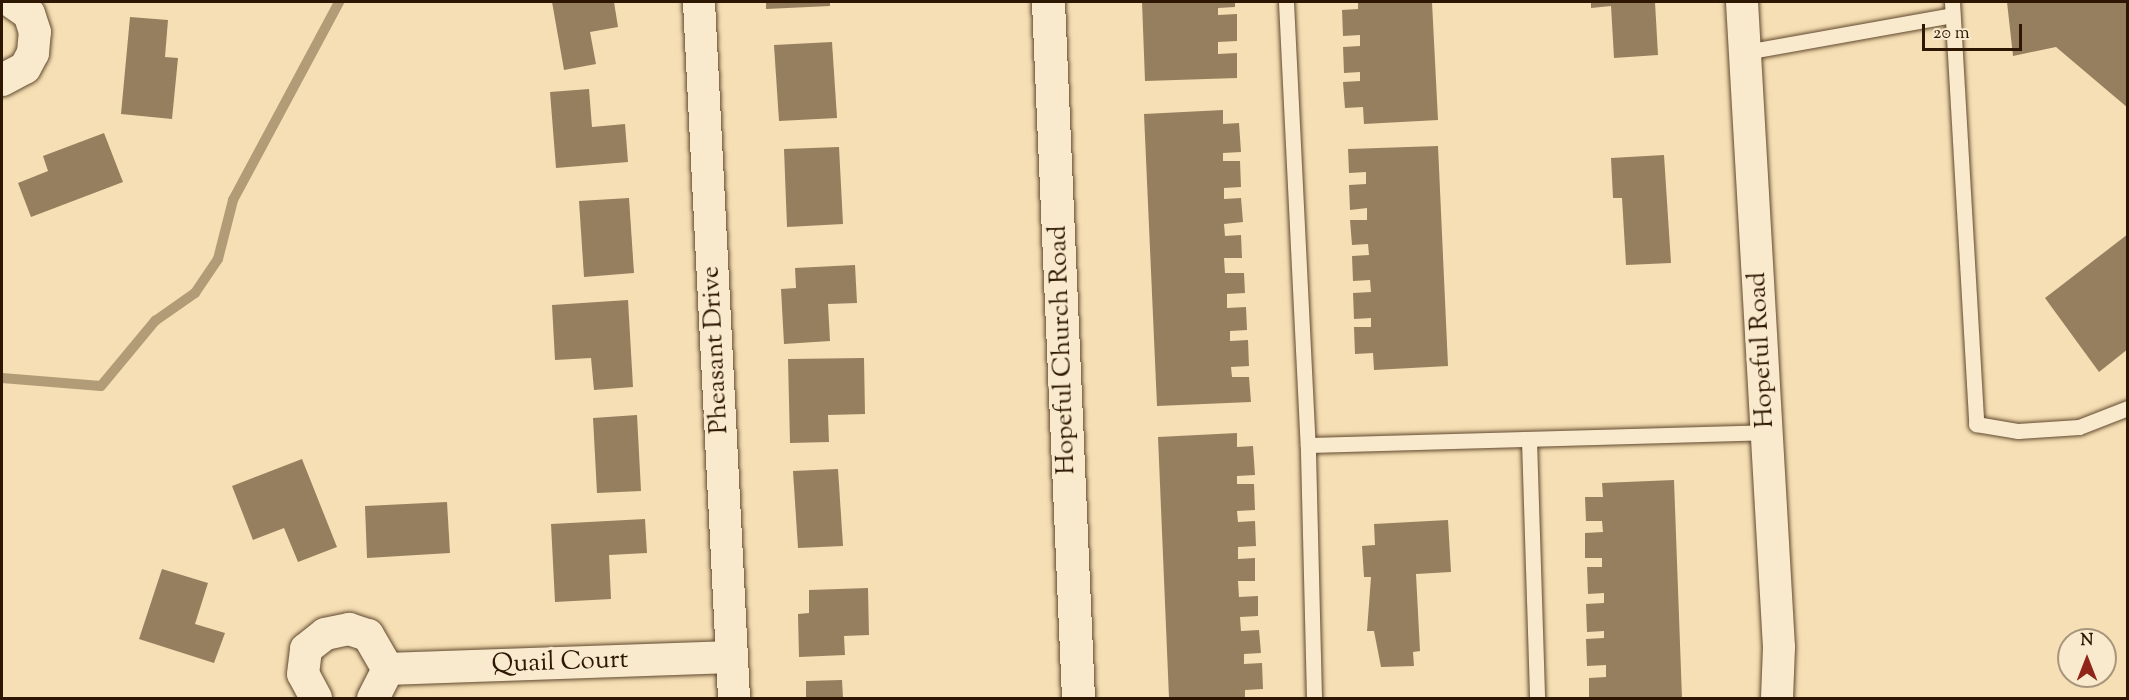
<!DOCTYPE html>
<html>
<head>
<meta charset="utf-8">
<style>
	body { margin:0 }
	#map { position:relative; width:2129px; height:700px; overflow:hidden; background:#f6dfb4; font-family:"Sorts Mill Goudy",serif }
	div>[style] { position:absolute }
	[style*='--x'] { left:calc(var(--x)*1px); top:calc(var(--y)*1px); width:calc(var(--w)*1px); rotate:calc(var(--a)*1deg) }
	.stream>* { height:10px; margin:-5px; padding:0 5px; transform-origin:5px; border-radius:5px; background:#b29b77 }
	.building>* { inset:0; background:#967f5f }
	.roads { filter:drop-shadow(0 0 2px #60492e) drop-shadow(0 0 2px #60492e) }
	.service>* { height:15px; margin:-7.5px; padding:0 7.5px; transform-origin:7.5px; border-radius:7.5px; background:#f9eace }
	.minor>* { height:32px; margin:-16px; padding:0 16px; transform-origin:16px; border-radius:16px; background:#f9eace }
	.secondary>* { height:33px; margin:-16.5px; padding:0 16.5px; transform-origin:16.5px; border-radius:16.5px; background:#f9eace }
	span { translate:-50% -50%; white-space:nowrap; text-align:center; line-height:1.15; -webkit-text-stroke:6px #f9eace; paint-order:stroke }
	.street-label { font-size:26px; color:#2e1702 }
	.frame { position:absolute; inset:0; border:3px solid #2e1702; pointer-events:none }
	.north { position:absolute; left:2057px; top:628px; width:60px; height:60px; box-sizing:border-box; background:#f9eace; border:2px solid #a8967c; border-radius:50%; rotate:0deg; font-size:16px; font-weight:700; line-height:24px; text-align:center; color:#2e1702 }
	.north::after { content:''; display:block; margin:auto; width:21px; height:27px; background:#8f2418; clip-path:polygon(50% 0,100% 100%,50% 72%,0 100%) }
	.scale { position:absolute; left:1922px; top:24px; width:100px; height:27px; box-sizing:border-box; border:3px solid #2e1702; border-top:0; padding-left:8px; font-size:18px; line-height:21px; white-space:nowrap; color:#2e1702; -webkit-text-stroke:4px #f9eace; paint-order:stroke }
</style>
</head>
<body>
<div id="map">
	<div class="stream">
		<div style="--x:2;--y:378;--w:99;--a:4.6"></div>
		<div style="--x:101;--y:386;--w:85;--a:-50.3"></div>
		<div style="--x:155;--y:321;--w:49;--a:-35"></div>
		<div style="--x:195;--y:293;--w:41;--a:-55.9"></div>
		<div style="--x:218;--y:259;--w:61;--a:-75.7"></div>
		<div style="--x:233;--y:200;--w:225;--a:-61.8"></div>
	</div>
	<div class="building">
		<div style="clip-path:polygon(552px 2px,614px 2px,618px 27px,590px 32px,596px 64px,564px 70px)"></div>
		<div style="clip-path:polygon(766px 2px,830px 2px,830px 6px,766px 9px)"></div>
		<div style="clip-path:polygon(1142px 2px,1235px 2px,1235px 7px,1218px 8px,1218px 15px,1237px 14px,1237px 41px,1218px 42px,1218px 54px,1237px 53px,1237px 78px,1145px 81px)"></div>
		<div style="clip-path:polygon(1358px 2px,1432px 2px,1438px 120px,1364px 124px,1363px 107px,1345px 108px,1343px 82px,1360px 81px,1360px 72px,1344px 73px,1343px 47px,1360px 46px,1360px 35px,1343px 36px,1342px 10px,1358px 9px)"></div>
		<div style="clip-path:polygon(1591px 2px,1655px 2px,1658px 55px,1614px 58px,1611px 6px,1591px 8px)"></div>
		<div style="clip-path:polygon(2007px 2px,2128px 2px,2128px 108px,2056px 47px,2013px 56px)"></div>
		<div style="clip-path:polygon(130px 17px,168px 20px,165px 57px,178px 58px,172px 119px,121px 114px)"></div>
		<div style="clip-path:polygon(832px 42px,837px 118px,779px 121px,774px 45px)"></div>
		<div style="clip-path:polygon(589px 89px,592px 127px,625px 124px,628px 162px,556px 168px,550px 92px)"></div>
		<div style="clip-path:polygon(1223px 110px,1223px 124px,1239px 123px,1241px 152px,1223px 153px,1223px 161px,1240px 161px,1241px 187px,1224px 188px,1224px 199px,1241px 198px,1243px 222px,1224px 224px,1225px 236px,1241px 235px,1242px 258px,1224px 258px,1225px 273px,1244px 273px,1245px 293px,1227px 294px,1227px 308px,1246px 307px,1247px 330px,1230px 331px,1230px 341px,1248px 340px,1249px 366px,1231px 367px,1232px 377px,1249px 377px,1251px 402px,1157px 406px,1144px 114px)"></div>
		<div style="clip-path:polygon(104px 133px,123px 182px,31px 217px,18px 183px,48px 171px,43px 156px)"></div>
		<div style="clip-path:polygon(1438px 146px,1448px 366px,1374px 370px,1373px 353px,1355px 354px,1354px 327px,1371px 327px,1371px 318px,1354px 319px,1353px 293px,1371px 292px,1370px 280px,1353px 281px,1352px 256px,1369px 255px,1368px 244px,1352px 245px,1350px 220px,1367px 220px,1367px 208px,1350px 210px,1349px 185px,1366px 184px,1366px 172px,1349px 173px,1348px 149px)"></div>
		<div style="clip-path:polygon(839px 147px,843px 224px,787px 227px,784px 149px)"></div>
		<div style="clip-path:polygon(1664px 155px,1671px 263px,1626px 265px,1622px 198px,1613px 198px,1611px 158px)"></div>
		<div style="clip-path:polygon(629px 198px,634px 273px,584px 277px,579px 201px)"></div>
		<div style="clip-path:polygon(2128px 234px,2128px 349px,2099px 372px,2045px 298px)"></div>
		<div style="clip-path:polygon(855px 265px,857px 303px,828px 304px,830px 341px,784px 344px,781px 289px,796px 288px,795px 268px)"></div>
		<div style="clip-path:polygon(628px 300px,633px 387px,594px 390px,591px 358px,555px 360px,552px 305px)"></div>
		<div style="clip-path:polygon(864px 358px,865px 414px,828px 415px,829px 442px,790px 443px,788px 359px)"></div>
		<div style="clip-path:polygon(637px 415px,641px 491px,597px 493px,593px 418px)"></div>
		<div style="clip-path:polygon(1237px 433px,1237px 447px,1253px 446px,1255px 475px,1237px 476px,1237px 484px,1254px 484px,1255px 510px,1237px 511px,1238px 522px,1255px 521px,1256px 546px,1238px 547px,1238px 559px,1255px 558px,1255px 581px,1238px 581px,1239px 597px,1258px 596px,1258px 616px,1240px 617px,1241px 631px,1259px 630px,1261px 653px,1244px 654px,1244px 664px,1262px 663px,1263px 689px,1245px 690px,1245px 698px,1169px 698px,1158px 437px)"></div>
		<div style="clip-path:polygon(302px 459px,337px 547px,298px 562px,284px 528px,253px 540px,232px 486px)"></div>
		<div style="clip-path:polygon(838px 469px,843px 546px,798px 548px,793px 471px)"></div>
		<div style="clip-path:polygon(1674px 480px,1682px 698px,1589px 698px,1589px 678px,1606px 677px,1606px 665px,1587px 666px,1586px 639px,1604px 638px,1604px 631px,1587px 632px,1586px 604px,1604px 603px,1604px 593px,1588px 594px,1587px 567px,1602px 567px,1602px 558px,1585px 558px,1585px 533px,1603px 532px,1602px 521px,1586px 521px,1585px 497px,1603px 497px,1602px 483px)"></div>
		<div style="clip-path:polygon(447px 502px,450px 553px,367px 558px,365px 506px)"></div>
		<div style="clip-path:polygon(645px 519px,647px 553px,609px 555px,611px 599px,555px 602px,551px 524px)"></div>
		<div style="clip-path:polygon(1448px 520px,1451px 572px,1416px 574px,1420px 651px,1413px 652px,1414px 666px,1381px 667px,1374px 631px,1367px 631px,1371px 577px,1364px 577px,1362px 546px,1375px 545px,1374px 524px)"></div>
		<div style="clip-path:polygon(162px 569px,208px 583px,195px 624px,225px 633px,214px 663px,139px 639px)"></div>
		<div style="clip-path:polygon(868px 588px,869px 635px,844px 636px,845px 655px,799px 657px,798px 614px,809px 613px,809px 590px)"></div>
		<div style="clip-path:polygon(842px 680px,843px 698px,806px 698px,806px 681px)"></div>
	</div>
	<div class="roads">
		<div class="service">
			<div style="--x:1286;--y:2;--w:444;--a:87.2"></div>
			<div style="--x:1952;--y:2;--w:423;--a:86.7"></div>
			<div style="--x:1976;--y:424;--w:43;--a:9.5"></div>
			<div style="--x:2018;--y:431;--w:61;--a:-3.8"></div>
			<div style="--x:2079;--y:427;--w:53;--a:-21.2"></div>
			<div style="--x:1745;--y:52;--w:210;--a:-10.1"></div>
			<div style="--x:1529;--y:440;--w:258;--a:88.2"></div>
			<div style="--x:1314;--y:698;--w:253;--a:-91.4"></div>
			<div style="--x:1308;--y:445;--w:459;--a:-1.6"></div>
		</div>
		<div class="minor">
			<div style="--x:699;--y:2;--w:697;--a:87.12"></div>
			<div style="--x:1742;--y:2;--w:646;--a:86.72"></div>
			<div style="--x:1779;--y:647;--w:51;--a:92.2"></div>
			<div style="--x:2;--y:80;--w:26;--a:-28"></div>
			<div style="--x:25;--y:68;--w:17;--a:-62"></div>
			<div style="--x:33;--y:53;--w:21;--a:-85"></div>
			<div style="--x:35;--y:32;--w:19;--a:-108"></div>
			<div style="--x:29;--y:14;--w:21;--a:-145"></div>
			<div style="--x:388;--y:669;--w:343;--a:-2"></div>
			<div style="--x:316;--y:698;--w:27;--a:-118"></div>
			<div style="--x:303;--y:674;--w:25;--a:-83"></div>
			<div style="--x:306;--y:649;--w:24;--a:-38"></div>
			<div style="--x:325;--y:634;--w:25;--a:-12"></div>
			<div style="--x:349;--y:629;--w:20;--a:18"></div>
			<div style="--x:368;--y:635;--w:39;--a:60"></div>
			<div style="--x:388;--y:669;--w:33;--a:117"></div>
		</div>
		<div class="secondary">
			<div style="--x:1048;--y:2;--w:697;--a:87.53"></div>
		</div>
	</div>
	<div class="street-label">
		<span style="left:716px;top:350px;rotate:-93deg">Pheasant Drive</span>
		<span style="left:1063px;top:350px;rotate:-92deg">Hopeful Church Road</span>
		<span style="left:1762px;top:350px;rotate:-93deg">Hopeful Road</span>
		<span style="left:560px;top:663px;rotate:-2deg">Quail Court</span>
	</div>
	<div class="frame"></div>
	<div class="north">N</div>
	<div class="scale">20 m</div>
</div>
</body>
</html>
